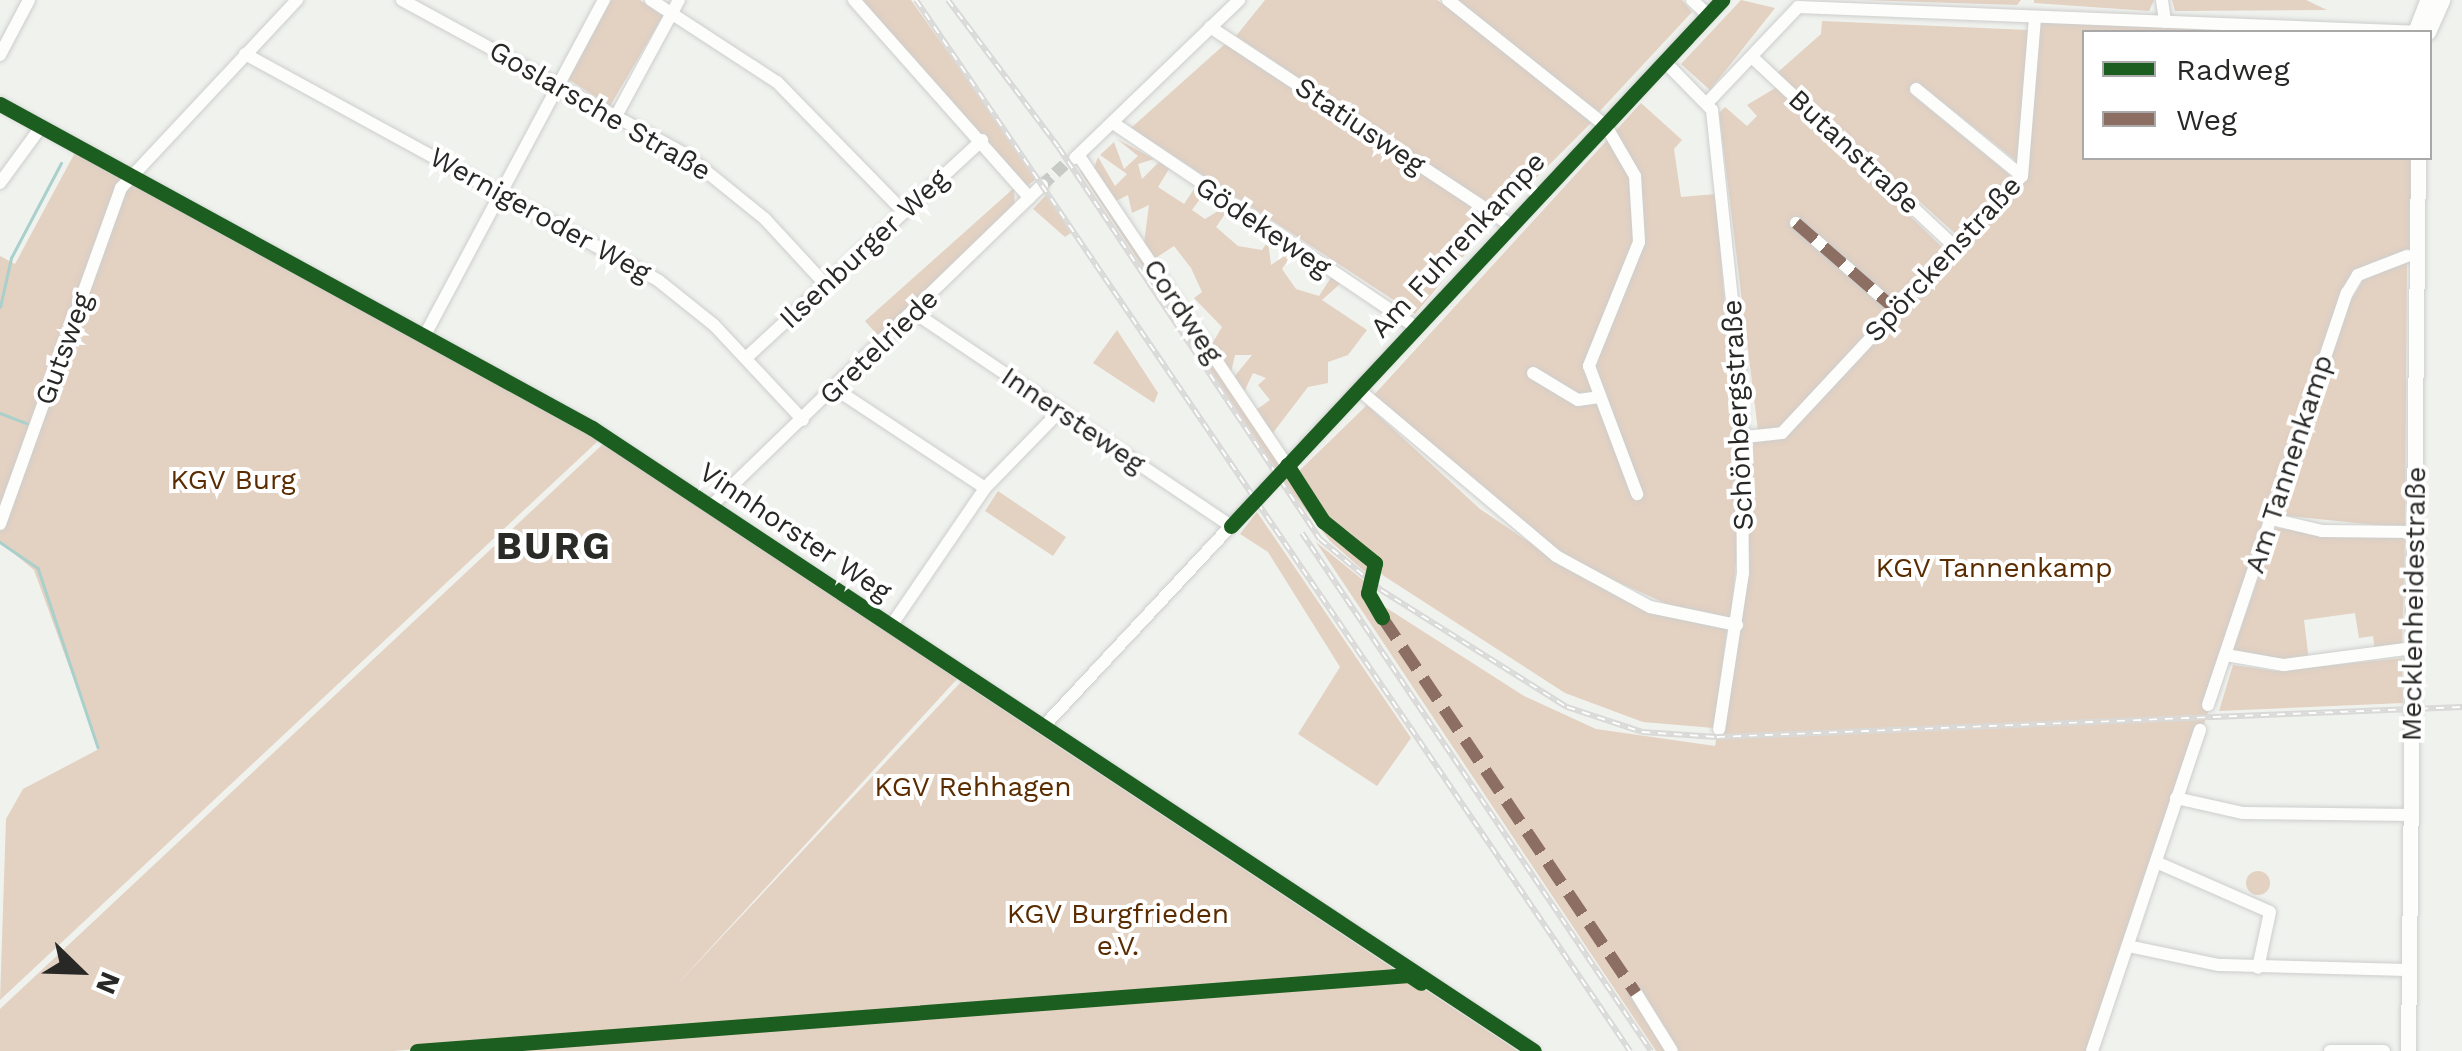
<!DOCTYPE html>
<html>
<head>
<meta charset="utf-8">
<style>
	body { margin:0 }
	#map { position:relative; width:2462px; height:1051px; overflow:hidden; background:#f0f2ee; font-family:"Work Sans",sans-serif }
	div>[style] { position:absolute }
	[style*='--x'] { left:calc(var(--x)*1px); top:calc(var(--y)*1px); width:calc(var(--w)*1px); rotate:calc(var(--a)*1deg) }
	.green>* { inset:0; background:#e3d1c2 }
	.round { border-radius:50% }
	.stream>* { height:2.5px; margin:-1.25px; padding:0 1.25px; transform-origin:1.25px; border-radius:1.25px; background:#a9d0cb }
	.minor-tunnel>* { height:12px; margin-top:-6px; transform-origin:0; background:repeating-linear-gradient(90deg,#c8cac6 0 12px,transparent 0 18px) }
	.roads { filter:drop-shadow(0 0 2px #cdcecc) drop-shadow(0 0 2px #cdcecc) }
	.minor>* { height:12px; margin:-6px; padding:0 6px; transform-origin:6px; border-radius:6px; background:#fdfdfc }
	.major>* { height:15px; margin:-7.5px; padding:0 7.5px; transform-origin:7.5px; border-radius:7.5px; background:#fdfdfc }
	.rail>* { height:6px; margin-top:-3px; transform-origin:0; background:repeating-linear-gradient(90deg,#fff 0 8px,#d9d9d8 0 16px); box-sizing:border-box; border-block:2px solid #d9d9d8 }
	.quiet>* { height:12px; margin-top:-6px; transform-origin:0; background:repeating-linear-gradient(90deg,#8d6e63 0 25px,transparent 0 37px) }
	.cycleway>* { height:15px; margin:-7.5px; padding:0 7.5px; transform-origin:7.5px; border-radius:7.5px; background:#1b5e20 }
	span { translate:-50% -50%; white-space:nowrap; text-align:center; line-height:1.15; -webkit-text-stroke:8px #fff; paint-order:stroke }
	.street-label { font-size:28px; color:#282927 }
	.park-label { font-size:28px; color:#5b2c00 }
	.district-label { font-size:38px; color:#2a2b27; font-weight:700; letter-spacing:2.5px }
	.legend { position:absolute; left:2082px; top:30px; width:350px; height:130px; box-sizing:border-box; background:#fff; border:2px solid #a9a9a9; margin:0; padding:12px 18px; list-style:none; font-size:30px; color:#282927 }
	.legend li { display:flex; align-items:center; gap:20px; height:50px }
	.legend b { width:50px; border:2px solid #a9a9a9 }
	.north { position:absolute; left:30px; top:921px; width:100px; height:100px; -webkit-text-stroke:8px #fff; paint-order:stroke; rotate:113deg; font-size:28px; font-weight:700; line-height:40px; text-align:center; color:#282927 }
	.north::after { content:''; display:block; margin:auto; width:35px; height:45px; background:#282927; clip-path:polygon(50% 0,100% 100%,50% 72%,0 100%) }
</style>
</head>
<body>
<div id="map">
	<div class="green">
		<div style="clip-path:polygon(611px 0,640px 0,663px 16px,610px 106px,568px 79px)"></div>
		<div style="clip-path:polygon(858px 0,911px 0,1037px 178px,1027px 186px,1014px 178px)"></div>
		<div style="clip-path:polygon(1265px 0,1437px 0,1527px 62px,1591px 123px,1501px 213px,1236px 36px)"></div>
		<div style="clip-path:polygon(1454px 0,1682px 0,1692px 12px,1599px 112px)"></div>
		<div style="clip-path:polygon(1741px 0,1775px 8px,1710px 90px,1681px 64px)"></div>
		<div style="clip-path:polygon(1860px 0,2021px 0,2017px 5px)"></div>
		<div style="clip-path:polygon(2154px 0,2149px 11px,2034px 3px,2034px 0)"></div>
		<div style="clip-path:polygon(2172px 0,2306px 0,2327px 10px,2175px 11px)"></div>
		<div style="clip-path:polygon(2035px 18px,2371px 32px,2084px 32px,2084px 158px,2418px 158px,2417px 256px,2358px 275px,2092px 1051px,1656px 1051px,1316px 542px,1374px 589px,1371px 598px,1524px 696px,1596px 729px,1715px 746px,1737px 625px,1745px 437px,1777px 436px,2028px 166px)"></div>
		<div style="clip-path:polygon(1822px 21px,2029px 30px,2019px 163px,1917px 82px,1909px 92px,2010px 175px,1959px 237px,1777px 73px,1821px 34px)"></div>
		<div style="clip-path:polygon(1225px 44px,1493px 221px,1415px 314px,1131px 128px)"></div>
		<div style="clip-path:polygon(1777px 87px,1946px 251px,1779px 430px,1758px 431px,1719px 113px,1725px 107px,1747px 126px,1757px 116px,1747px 105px)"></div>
		<div style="clip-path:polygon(1641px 103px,1682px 140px,1674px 149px,1681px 197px,1716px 194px,1741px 507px,1731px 618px,1687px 613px,1582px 566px,1501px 512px,1373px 396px)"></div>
		<div style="clip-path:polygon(1117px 139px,1154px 159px,1138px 164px,1142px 179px,1159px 162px,1169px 169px,1158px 187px,1184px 204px,1196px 186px,1205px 192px,1192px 210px,1205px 219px,1226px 206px,1244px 218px,1242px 225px,1225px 214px,1216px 227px,1238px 246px,1262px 250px,1268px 241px,1271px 265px,1283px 257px,1280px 242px,1294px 251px,1282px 269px,1296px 289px,1319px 296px,1332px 276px,1341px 283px,1322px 300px,1367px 330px,1348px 355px,1328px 362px,1328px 383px,1308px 387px,1272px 434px,1256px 410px,1270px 400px,1258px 385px,1266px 378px,1253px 373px,1244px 392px,1234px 377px,1252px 355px,1235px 355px,1231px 372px,1212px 344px,1222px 327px,1194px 298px,1202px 292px,1191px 268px,1174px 246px,1154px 259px,1144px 243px,1149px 205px,1132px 213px,1128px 195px,1116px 201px,1094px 168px,1098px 157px,1115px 186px,1127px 174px,1100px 155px,1114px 142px,1124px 169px,1138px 156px)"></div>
		<div style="clip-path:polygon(78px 147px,599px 440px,0 1000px,6px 819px,23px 789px,99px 749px,34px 570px,0 542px,0 256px,15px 264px)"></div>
		<div style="clip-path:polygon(1086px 166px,1320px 524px,1378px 568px,1375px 581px,1330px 541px,1278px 475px,1080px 171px)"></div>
		<div style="clip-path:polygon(1014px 188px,1015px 210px,881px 339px,865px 321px)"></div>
		<div style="clip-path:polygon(1047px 194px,1072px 232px,1065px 237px,1033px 209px)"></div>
		<div style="clip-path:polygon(2407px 261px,2405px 528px,2279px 515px,2350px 302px,2363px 280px)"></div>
		<div style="clip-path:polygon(1117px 330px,1158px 393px,1154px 403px,1093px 363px)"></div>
		<div style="clip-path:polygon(1367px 405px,1480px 509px,1576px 574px,1644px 611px,1727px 629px,1714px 728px,1643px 722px,1565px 693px,1384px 576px,1332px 528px,1298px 472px)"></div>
		<div style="clip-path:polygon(603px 444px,957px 679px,671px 991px,961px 682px,1518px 1051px,468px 1051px,804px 1025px,839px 1014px,393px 1051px,0 1051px,0 1009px)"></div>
		<div style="clip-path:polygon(998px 491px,1066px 537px,1053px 556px,985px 511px)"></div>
		<div style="clip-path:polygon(1257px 512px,1411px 738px,1377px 786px,1298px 734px,1340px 667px,1268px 552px,1240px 534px)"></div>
		<div style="clip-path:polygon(2275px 528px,2405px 538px,2402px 647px,2375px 651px,2373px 636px,2359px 638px,2355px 613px,2304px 620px,2309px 661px,2262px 663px,2233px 651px)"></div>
		<div style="clip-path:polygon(2402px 658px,2403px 703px,2219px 711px,2233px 665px,2275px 671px)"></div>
		<div class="round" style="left:2246px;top:871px;width:24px;height:24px"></div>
	</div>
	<div class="stream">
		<div style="--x:0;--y:307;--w:50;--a:-77.3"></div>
		<div style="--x:11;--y:258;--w:107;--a:-62.2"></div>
		<div style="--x:0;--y:413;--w:30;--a:21"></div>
		<div style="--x:0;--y:542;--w:46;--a:34.4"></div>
		<div style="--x:38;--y:568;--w:189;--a:71.5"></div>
	</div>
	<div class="minor-tunnel">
		<div style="--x:1042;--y:185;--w:39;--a:-42"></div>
	</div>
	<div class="roads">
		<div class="minor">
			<div style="--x:402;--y:0;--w:324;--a:28.6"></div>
			<div style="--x:686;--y:155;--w:102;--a:39"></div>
			<div style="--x:765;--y:219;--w:88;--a:47.3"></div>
			<div style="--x:651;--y:0;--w:150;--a:33.1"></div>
			<div style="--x:777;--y:82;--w:182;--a:45.7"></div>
			<div style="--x:854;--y:0;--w:264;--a:48.4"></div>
			<div style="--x:1448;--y:0;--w:202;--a:38.6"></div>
			<div style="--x:1606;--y:126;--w:58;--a:59.9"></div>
			<div style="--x:1635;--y:176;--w:66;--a:86.5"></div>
			<div style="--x:1639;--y:242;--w:134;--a:112"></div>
			<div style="--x:1589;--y:366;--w:137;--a:69.4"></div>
			<div style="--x:1692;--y:0;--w:22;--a:43"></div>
			<div style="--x:2162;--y:0;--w:22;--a:82"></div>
			<div style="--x:1798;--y:7;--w:624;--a:2.3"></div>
			<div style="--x:1210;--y:27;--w:359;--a:33.4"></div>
			<div style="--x:245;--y:54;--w:472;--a:28.7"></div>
			<div style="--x:659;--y:281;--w:70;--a:38.7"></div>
			<div style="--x:714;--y:325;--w:130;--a:46.9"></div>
			<div style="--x:0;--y:55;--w:62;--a:-62.2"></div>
			<div style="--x:1752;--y:57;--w:278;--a:43.1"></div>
			<div style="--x:1665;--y:62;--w:67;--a:45.6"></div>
			<div style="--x:1712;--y:110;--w:276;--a:84"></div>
			<div style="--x:1741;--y:384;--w:189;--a:89.4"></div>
			<div style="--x:1743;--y:573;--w:158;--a:98.7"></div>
			<div style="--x:1916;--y:89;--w:137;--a:39.4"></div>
			<div style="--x:1708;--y:102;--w:131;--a:-46.5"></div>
			<div style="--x:0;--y:104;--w:675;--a:28.69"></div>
			<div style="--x:592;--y:428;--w:1129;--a:33.48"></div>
			<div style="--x:616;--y:116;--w:132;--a:-61.5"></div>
			<div style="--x:1113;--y:123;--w:364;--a:34"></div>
			<div style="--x:1079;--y:156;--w:372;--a:56.1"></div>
			<div style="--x:1075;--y:158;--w:228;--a:-43.9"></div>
			<div style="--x:0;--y:183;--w:69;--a:-53.8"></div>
			<div style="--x:1796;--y:223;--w:133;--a:41"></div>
			<div style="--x:915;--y:313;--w:381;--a:34"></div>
			<div style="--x:425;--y:335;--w:380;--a:-61.9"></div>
			<div style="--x:747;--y:357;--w:320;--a:-42.7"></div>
			<div style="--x:1533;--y:373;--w:52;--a:31"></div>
			<div style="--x:1578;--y:400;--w:21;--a:-8"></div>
			<div style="--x:1358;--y:389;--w:259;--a:40.1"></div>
			<div style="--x:1556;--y:556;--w:107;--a:28.5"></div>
			<div style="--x:1650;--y:607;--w:89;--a:11.7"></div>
			<div style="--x:840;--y:392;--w:174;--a:33.5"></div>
			<div style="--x:1745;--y:437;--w:37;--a:-6"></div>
			<div style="--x:1782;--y:433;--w:352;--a:-47"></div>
			<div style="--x:2022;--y:176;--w:159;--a:-85.3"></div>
			<div style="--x:711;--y:506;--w:461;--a:-44.1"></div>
			<div style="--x:2271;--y:519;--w:52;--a:13.2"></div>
			<div style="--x:2322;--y:531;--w:93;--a:0.6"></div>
			<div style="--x:0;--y:524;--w:357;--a:-70.2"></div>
			<div style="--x:121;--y:188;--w:258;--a:-46.9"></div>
			<div style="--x:891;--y:626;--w:167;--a:-55.7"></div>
			<div style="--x:985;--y:488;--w:107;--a:-45.8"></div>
			<div style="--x:2226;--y:655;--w:59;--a:9.8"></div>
			<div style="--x:2284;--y:665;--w:130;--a:-7.5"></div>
			<div style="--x:2208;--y:705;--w:435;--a:-71.4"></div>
			<div style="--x:2347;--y:293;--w:21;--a:-59"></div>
			<div style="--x:2358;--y:275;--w:53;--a:-21.2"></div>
			<div style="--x:1044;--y:726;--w:993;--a:-46.96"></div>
			<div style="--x:2176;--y:798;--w:69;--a:12.6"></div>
			<div style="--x:2243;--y:813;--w:169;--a:0.7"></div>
			<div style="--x:2156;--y:862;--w:124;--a:23.7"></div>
			<div style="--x:2270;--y:912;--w:57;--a:102.1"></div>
			<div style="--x:2128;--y:946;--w:93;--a:11.8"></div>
			<div style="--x:2219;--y:965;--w:191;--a:1.5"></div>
			<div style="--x:1636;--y:993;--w:68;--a:58.2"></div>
			<div style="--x:2092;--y:1051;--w:339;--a:-71.4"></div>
			<div style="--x:2330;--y:1051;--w:54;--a:0"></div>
		</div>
		<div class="major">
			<div style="--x:2415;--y:32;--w:34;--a:-69"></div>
			<div style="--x:2428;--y:32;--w:35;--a:-66"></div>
			<div style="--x:2408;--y:1051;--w:893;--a:-89.36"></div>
		</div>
	</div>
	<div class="rail">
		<div style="--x:916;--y:0;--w:1271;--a:55.81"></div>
		<div style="--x:948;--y:0;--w:185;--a:53.1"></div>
		<div style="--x:1059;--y:148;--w:470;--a:56.3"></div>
		<div style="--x:1320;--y:539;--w:80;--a:39.9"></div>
		<div style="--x:1381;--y:590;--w:220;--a:32.2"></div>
		<div style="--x:1567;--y:707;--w:79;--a:18.4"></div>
		<div style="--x:1642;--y:732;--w:75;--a:3.8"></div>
		<div style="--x:1717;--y:737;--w:746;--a:-2.31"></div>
		<div style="--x:1302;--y:533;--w:625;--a:56.03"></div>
	</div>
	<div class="quiet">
		<div style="--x:1796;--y:223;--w:133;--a:41"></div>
		<div style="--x:1382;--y:617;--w:454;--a:56"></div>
	</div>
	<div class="cycleway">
		<div style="--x:0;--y:104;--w:675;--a:28.69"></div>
		<div style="--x:592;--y:428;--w:1129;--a:33.48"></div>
		<div style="--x:1287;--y:465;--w:67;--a:57.3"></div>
		<div style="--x:1323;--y:521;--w:67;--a:38.9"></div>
		<div style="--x:1375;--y:563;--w:31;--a:103"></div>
		<div style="--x:1368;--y:593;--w:28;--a:60"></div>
		<div style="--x:1231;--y:526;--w:720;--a:-46.97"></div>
		<div style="--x:417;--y:1051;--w:995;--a:-4.38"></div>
		<div style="--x:1409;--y:975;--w:14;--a:34"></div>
	</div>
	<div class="street-label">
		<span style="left:600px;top:111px;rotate:30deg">Goslarsche Straße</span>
		<span style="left:1360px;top:126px;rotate:34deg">Statiusweg</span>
		<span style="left:1854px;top:152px;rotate:43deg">Butanstraße</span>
		<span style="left:540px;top:215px;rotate:29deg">Wernigeroder Weg</span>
		<span style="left:1263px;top:227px;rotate:34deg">Gödekeweg</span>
		<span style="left:1458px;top:245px;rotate:-47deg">Am Fuhrenkampe</span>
		<span style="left:864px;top:249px;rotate:-43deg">Ilsenburger Weg</span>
		<span style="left:1943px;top:259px;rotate:-47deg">Spörckenstraße</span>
		<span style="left:1183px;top:311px;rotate:56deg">Cordweg</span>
		<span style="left:879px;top:347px;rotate:-44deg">Gretelriede</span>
		<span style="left:64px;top:349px;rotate:-70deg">Gutsweg</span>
		<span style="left:1738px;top:415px;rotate:-93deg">Schönbergstraße</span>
		<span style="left:1073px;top:420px;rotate:34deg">Innersteweg</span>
		<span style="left:2289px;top:464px;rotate:-72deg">Am Tannenkamp</span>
		<span style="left:795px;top:532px;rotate:34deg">Vinnhorster Weg</span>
		<span style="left:2414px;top:604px;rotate:-89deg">Mecklenheidestraße</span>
	</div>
	<div class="park-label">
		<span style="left:233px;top:480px">KGV Burg</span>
		<span style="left:1994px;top:568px">KGV Tannenkamp</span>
		<span style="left:973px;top:787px">KGV Rehhagen</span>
		<span style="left:1118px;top:930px">KGV Burgfrieden<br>e.V.</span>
	</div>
	<div class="district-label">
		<span style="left:554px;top:547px">BURG</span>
	</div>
	<ul class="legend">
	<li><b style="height:12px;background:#1b5e20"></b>Radweg</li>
	<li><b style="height:12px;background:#8d6e63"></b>Weg</li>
	</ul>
	<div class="north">N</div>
</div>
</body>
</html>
